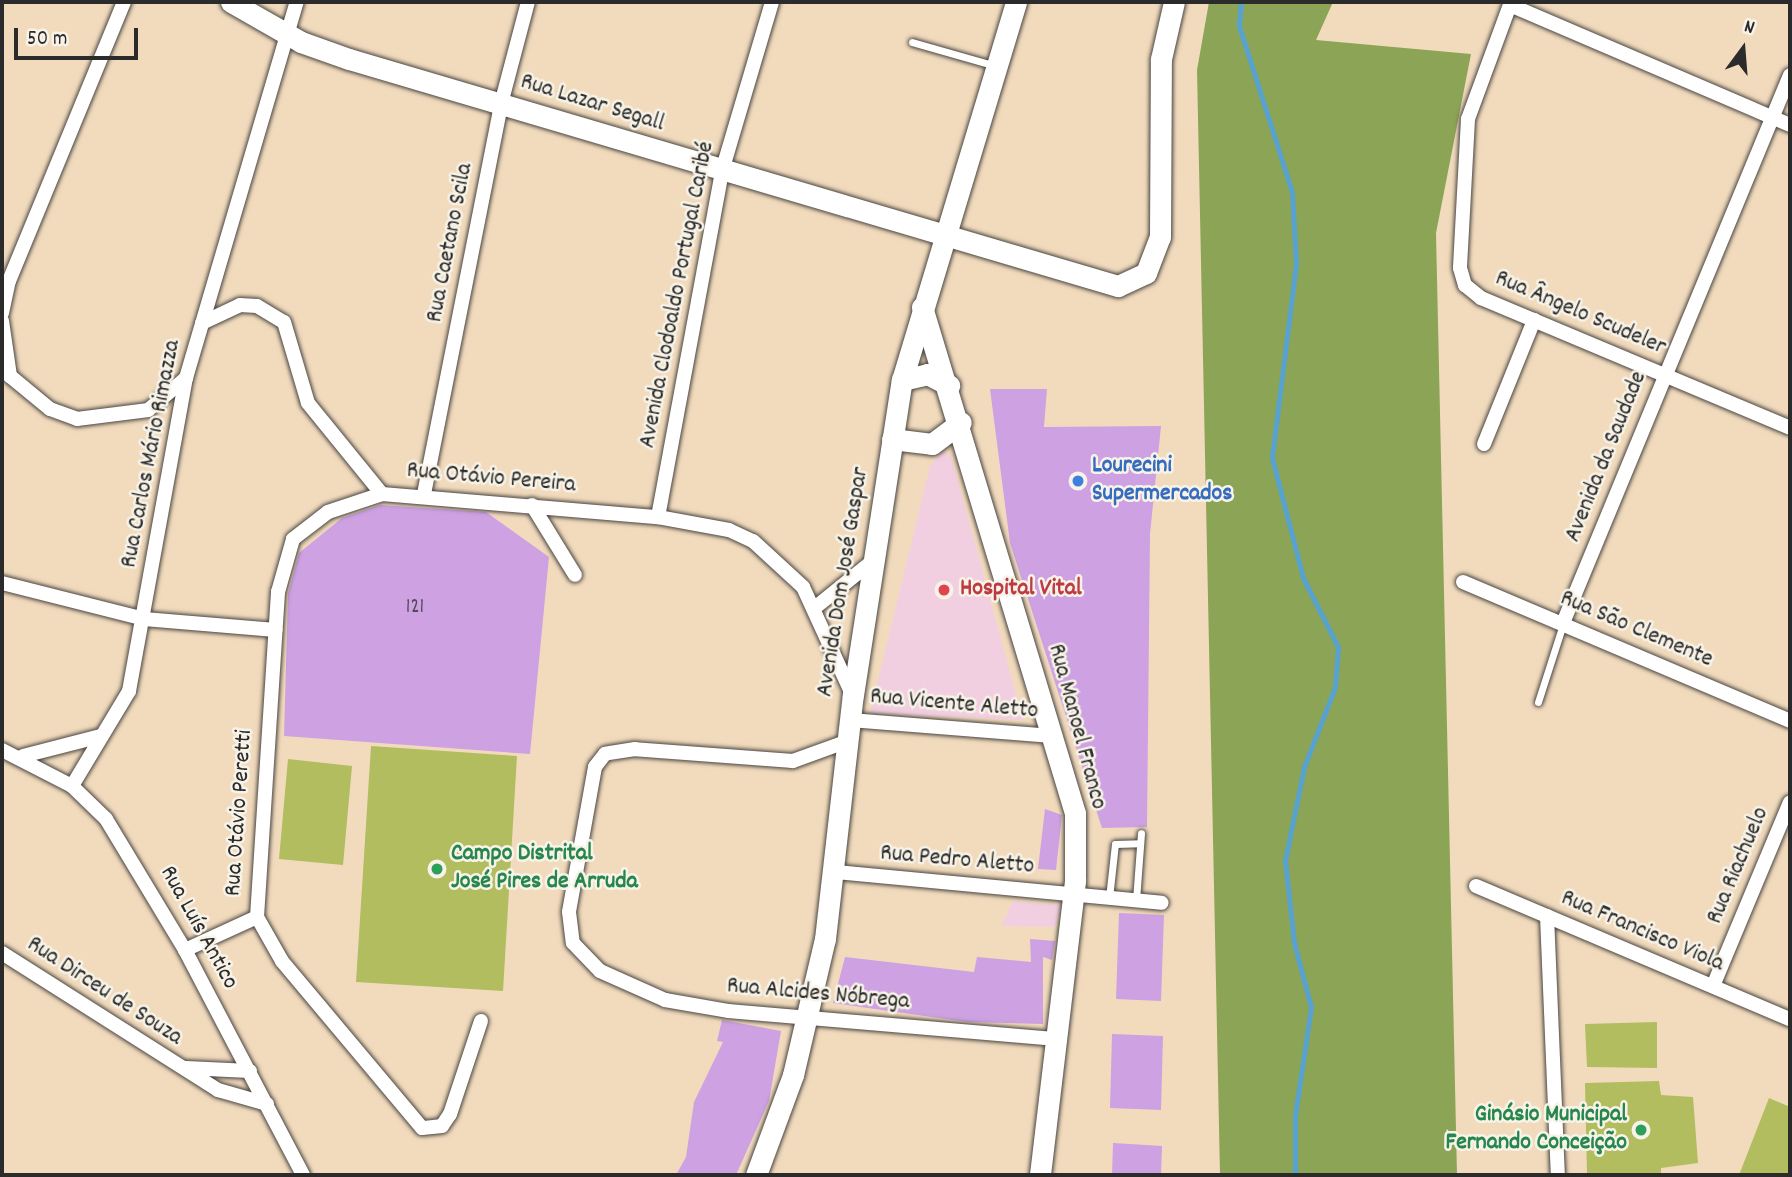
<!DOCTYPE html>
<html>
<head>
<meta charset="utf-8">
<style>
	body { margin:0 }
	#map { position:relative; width:1792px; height:1177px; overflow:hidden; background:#f2dbbd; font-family:Dekko,sans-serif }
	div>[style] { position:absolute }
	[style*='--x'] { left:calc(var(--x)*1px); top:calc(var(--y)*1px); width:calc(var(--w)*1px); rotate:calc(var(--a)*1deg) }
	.built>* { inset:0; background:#f2cfe0 }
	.green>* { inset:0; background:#b1bd5f }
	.forest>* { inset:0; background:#8ca456 }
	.stream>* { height:5px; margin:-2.5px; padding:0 2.5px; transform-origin:2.5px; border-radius:2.5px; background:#57a2cf }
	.building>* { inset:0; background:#cda1e2 }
	.roads { filter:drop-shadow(0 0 2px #494541) drop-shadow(0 0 2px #494541) }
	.lane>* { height:7px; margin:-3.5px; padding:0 3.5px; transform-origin:3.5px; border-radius:3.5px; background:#fff }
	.street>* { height:14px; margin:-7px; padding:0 7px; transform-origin:7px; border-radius:7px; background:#fff }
	.secondary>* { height:21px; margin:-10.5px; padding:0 10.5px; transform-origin:10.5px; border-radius:10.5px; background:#fff }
	.dots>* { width:19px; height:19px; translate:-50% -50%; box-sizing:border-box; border:4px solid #f7f3e8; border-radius:50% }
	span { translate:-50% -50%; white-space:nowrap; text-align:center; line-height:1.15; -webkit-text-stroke:5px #f7f3e8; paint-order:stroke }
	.number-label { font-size:21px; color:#544859 }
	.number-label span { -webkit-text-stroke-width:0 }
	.street-label { font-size:24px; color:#2b2b2b }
	.shop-label { font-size:24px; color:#366cbe; font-weight:700 }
	.left { translate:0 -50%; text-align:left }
	.health-label { font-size:24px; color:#be3a42; font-weight:700 }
	.leisure-label { font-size:24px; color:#27864d; font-weight:700 }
	.right { translate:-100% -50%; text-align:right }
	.frame { position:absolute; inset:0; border:4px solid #2b2b2b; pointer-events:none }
	.north { position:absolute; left:1708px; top:14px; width:70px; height:70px; -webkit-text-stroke:5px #f7f3e8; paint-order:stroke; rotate:16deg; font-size:19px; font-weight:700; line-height:28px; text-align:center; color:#2b2b2b }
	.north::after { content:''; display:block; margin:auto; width:24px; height:32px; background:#2b2b2b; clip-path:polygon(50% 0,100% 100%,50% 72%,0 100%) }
	.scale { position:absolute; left:14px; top:28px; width:124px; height:32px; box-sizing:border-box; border:4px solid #2b2b2b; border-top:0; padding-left:9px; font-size:21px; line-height:24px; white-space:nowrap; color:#2b2b2b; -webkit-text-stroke:5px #f7f3e8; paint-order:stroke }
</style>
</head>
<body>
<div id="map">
	<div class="built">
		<div style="clip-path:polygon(942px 451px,951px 456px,1023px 720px,870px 713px,930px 466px)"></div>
		<div style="clip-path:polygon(1013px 901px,1061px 905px,1055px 927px,1001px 926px)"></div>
	</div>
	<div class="green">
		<div style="clip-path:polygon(371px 746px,517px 756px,503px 991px,356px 982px)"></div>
		<div style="clip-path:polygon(288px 759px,352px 766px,343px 865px,279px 859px)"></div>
		<div style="clip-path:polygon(1657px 1022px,1657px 1068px,1587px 1067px,1585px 1024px)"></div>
		<div style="clip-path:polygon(1659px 1081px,1661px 1095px,1693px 1097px,1698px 1163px,1661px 1168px,1661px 1175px,1587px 1175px,1585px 1083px)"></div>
		<div style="clip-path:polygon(1769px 1098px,1790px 1107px,1790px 1175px,1739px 1175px)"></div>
	</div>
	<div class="forest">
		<div style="clip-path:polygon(1209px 2px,1333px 2px,1316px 40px,1471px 54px,1436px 233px,1457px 1175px,1220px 1175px,1197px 70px)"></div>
	</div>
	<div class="stream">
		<div style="--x:1241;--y:2;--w:24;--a:95"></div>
		<div style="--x:1239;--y:26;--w:174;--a:72.3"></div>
		<div style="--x:1292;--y:192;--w:72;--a:86.8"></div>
		<div style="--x:1296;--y:264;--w:195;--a:97.1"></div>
		<div style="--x:1272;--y:458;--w:124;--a:75.5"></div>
		<div style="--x:1303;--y:578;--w:77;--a:63.1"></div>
		<div style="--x:1338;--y:647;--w:40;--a:94.3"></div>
		<div style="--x:1335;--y:687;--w:86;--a:111.2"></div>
		<div style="--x:1304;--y:767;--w:95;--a:101.5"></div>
		<div style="--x:1285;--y:860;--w:83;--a:83.8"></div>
		<div style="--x:1294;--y:943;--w:66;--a:75.1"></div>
		<div style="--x:1311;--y:1007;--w:109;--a:98.4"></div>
		<div style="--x:1295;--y:1115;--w:60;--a:90"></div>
	</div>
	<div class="building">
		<div style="clip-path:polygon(990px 389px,1047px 389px,1044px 427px,1161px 426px,1150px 534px,1147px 827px,1102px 828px,1010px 543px)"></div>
		<div style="clip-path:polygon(380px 505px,486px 512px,549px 557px,530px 754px,284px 736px,288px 594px,299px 553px,342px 518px)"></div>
		<div style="clip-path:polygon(1045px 809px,1062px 815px,1056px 870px,1038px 869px)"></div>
		<div style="clip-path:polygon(1119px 913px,1164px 915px,1161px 1001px,1116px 999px)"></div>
		<div style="clip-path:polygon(1030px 939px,1055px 941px,1052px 960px,1043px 957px,1043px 1024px,967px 1022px,833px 1003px,845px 957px,974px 972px,977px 957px,1031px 962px)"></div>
		<div style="clip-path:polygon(722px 1020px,781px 1031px,769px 1101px,736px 1175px,676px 1175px,686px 1157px,694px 1102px,723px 1042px,717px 1041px)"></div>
		<div style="clip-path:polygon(1112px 1034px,1163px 1036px,1161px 1110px,1110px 1108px)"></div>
		<div style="clip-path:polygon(1113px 1143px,1162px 1146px,1161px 1175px,1112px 1175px)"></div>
	</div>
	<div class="roads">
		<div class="lane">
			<div style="--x:912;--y:42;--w:87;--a:15.9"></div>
			<div style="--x:1538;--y:702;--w:82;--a:-72.2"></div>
			<div style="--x:1109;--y:898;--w:54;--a:-83.7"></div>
			<div style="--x:1115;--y:844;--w:25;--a:-2"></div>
			<div style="--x:1136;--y:900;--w:67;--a:-85.7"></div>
		</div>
		<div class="street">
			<div style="--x:1511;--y:2;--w:125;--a:110.2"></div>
			<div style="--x:1468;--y:119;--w:149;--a:93.1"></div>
			<div style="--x:1460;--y:268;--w:18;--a:74"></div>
			<div style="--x:1465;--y:285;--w:21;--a:39"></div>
			<div style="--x:1481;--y:298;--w:335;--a:22.8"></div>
			<div style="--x:1510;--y:5;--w:305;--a:23.2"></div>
			<div style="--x:2;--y:313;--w:33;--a:-78"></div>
			<div style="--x:9;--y:281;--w:302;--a:-67.6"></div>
			<div style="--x:2;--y:321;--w:56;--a:81.7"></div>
			<div style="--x:10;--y:376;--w:52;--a:39.5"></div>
			<div style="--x:50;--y:409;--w:29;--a:20"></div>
			<div style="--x:77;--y:419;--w:72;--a:-7.2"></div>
			<div style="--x:148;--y:410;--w:50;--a:-40.1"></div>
			<div style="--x:202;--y:323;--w:42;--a:-25.3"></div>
			<div style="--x:240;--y:305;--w:17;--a:3"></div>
			<div style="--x:257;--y:306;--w:31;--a:31"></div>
			<div style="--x:284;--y:322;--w:84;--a:73.5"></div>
			<div style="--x:308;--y:403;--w:117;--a:50.9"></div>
			<div style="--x:1484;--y:444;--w:134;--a:-68"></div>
			<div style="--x:424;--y:494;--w:398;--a:-78.8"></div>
			<div style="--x:501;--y:104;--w:106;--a:-75.2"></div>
			<div style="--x:532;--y:505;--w:82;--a:58.4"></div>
			<div style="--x:658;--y:517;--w:352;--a:-79.5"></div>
			<div style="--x:722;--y:171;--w:176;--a:-73.5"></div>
			<div style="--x:1463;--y:582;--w:355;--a:23"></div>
			<div style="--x:2;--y:583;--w:146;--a:14.2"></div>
			<div style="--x:144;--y:619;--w:132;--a:4.8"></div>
			<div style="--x:817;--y:606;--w:73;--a:-38.9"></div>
			<div style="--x:1563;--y:623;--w:593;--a:-67.5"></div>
			<div style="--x:850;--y:720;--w:206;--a:4.5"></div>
			<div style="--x:848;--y:741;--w:59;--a:160"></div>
			<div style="--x:793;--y:761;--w:158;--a:-175.7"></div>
			<div style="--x:635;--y:749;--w:30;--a:171"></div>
			<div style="--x:605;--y:754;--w:16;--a:128"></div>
			<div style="--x:595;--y:767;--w:147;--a:100.2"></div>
			<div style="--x:569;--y:912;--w:31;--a:83"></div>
			<div style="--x:573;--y:943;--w:39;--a:46"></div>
			<div style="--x:600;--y:971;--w:71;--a:24"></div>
			<div style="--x:665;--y:1000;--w:65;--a:9.8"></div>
			<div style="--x:729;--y:1011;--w:328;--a:4.9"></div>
			<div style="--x:2;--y:750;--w:79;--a:27.2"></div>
			<div style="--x:72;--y:786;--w:47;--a:44.1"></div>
			<div style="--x:106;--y:819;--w:153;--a:58.9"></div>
			<div style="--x:185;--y:950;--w:254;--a:62.3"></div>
			<div style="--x:23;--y:756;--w:81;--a:-14.4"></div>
			<div style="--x:72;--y:786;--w:111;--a:-59"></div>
			<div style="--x:129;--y:691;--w:318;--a:-79.7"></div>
			<div style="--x:186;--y:378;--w:392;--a:-73.6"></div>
			<div style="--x:836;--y:872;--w:327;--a:5.4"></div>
			<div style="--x:1476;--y:886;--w:341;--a:23"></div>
			<div style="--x:1547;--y:916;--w:259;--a:87.6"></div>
			<div style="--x:185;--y:950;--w:79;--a:-24.6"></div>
			<div style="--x:2;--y:953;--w:256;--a:32.4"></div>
			<div style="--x:218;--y:1090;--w:51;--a:15.9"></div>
			<div style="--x:1713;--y:986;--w:199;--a:-67.3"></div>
			<div style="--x:481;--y:1021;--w:98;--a:108.4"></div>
			<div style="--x:450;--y:1114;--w:14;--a:124"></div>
			<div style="--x:442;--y:1126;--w:20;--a:174"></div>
			<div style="--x:422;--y:1128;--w:218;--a:-130"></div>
			<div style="--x:282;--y:961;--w:51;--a:-119.6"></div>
			<div style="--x:257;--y:917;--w:326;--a:-86.3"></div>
			<div style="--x:278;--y:592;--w:55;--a:-74.2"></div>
			<div style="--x:293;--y:539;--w:44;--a:-37.6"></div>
			<div style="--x:328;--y:512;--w:57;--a:-18.4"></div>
			<div style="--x:382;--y:494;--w:277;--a:4.8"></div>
			<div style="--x:658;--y:517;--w:72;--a:10.4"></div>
			<div style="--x:729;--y:530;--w:26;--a:25"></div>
			<div style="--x:753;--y:541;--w:68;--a:42.6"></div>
			<div style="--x:803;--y:587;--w:118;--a:65.4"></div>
			<div style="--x:186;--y:1068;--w:64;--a:2.7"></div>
		</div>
		<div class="secondary">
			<div style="--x:231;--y:2;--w:81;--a:29.7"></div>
			<div style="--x:301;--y:42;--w:51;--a:19.5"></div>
			<div style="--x:349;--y:59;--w:802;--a:16.45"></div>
			<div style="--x:1118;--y:286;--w:31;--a:-25"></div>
			<div style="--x:1146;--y:273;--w:39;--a:-69"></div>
			<div style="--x:1160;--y:237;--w:178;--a:-89.7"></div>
			<div style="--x:1161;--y:59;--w:58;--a:-77.2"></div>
			<div style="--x:922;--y:307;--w:529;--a:73.18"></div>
			<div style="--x:1075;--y:813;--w:68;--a:90"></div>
			<div style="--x:1075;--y:881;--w:296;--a:96.8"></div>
			<div style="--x:902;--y:380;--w:26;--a:-13"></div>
			<div style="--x:927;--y:374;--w:25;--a:27"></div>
			<div style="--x:892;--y:439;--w:40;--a:7.1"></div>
			<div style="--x:932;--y:444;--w:36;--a:-37"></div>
			<div style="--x:756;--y:1175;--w:107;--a:-69.7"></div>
			<div style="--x:793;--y:1075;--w:140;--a:-76.8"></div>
			<div style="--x:825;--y:939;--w:246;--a:-83.5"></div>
			<div style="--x:853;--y:695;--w:319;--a:-81.2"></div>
			<div style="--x:902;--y:380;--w:395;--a:-73.2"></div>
		</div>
	</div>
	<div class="dots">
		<div style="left:1078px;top:481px;background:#3f7fe0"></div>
		<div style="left:944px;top:590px;background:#e0444e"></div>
		<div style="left:437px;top:869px;background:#2e9e5b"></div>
		<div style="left:1641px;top:1130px;background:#2e9e5b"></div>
	</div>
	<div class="number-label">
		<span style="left:415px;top:608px">121</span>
	</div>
	<div class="street-label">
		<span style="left:592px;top:104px;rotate:17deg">Rua Lazar Segall</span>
		<span style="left:451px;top:243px;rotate:-79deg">Rua Caetano Scila</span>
		<span style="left:678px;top:295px;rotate:-79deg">Avenida Clodoaldo Portugal Caribé</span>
		<span style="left:1580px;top:314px;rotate:23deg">Rua Ângelo Scudeler</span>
		<span style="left:152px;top:454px;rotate:-79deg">Rua Carlos Mário Rimazza</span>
		<span style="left:1607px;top:457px;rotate:-68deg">Avenida da Saudade</span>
		<span style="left:491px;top:479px;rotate:5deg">Rua Otávio Pereira</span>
		<span style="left:844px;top:582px;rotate:-81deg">Avenida Dom José Gaspar</span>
		<span style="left:1636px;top:630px;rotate:23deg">Rua São Clemente</span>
		<span style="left:954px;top:705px;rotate:5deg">Rua Vicente Aletto</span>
		<span style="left:1076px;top:727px;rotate:75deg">Rua Manoel Franco</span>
		<span style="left:240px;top:813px;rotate:-86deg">Rua Otávio Peretti</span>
		<span style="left:957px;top:861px;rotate:5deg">Rua Pedro Aletto</span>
		<span style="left:1739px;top:866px;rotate:-67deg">Rua Riachuelo</span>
		<span style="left:198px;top:928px;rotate:61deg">Rua Luís Antico</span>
		<span style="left:1642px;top:932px;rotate:23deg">Rua Francisco Viola</span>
		<span style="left:104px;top:992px;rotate:33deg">Rua Dirceu de Souza</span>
		<span style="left:818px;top:995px;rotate:5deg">Rua Alcides Nóbrega</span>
	</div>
	<div class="shop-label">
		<span class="left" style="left:1092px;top:481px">Lourecini<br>Supermercados</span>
	</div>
	<div class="health-label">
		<span class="left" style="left:960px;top:590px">Hospital Vital</span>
	</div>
	<div class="leisure-label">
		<span class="left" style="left:451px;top:869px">Campo Distrital<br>José Pires de Arruda</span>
		<span class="right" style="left:1627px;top:1130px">Ginásio Municipal<br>Fernando Conceição</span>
	</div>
	<div class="frame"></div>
	<div class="north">N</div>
	<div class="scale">50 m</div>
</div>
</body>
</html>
